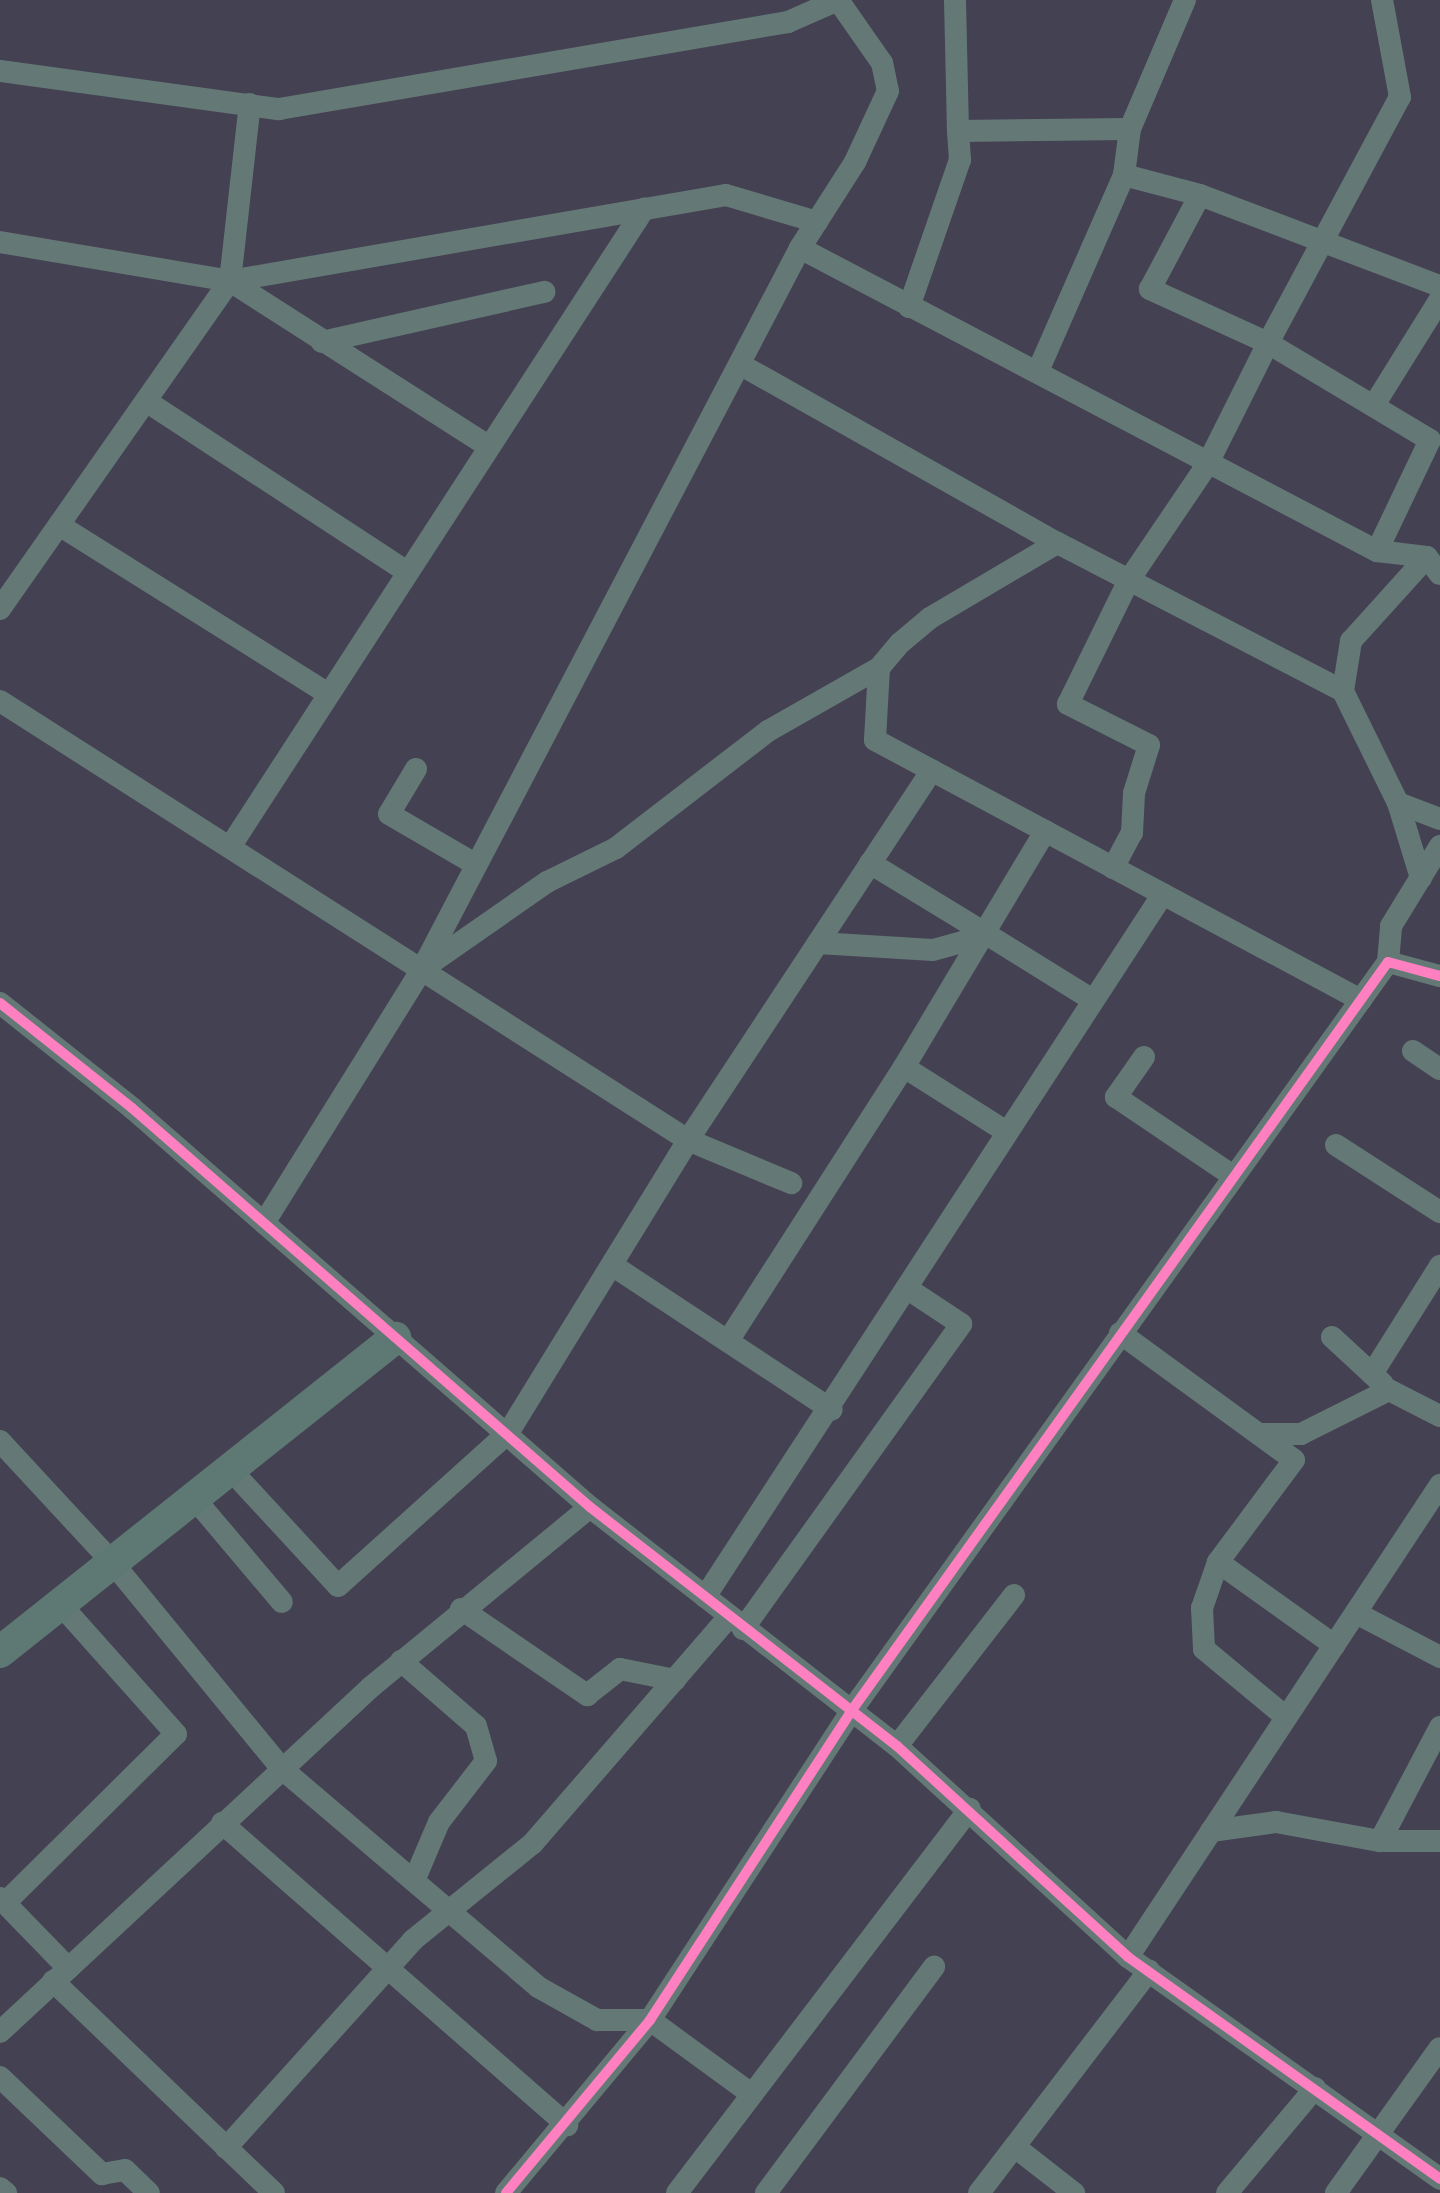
<!DOCTYPE html>
<html>
<head>
<meta charset="utf-8">
<style>
	body { margin:0 }
	#map { position:relative; width:1440px; height:2193px; overflow:hidden; background:#444153; font-family:Commissioner,sans-serif }
	div>[style] { position:absolute }
	[style*='--x'] { left:calc(var(--x)*1px); top:calc(var(--y)*1px); width:calc(var(--w)*1px); rotate:calc(var(--a)*1deg) }
	.street>* { height:22px; margin:-11px; padding:0 11px; transform-origin:11px; border-radius:11px; background:#647976 }
	.secondary>* { height:32px; margin:-16px; padding:0 16px; transform-origin:16px; border-radius:16px; background:#5e7973 }
	.cycleway>* { height:10px; margin:-5px; padding:0 5px; transform-origin:5px; border-radius:5px; background:#ff80c0 }
	span { translate:-50% -50%; white-space:nowrap; text-align:center; line-height:1.15; -webkit-text-stroke:10px #332f4f; paint-order:stroke }
</style>
</head>
<body>
<div id="map">
	<div class="street">
		<div style="--x:955;--y:0;--w:131;--a:88.7"></div>
		<div style="--x:958;--y:131;--w:172;--a:-0.7"></div>
		<div style="--x:0;--y:71;--w:282;--a:7.8"></div>
		<div style="--x:279;--y:109;--w:516;--a:-9.7"></div>
		<div style="--x:788;--y:22;--w:55;--a:-23.7"></div>
		<div style="--x:1124;--y:175;--w:79;--a:14.7"></div>
		<div style="--x:1200;--y:195;--w:257;--a:20.8"></div>
		<div style="--x:0;--y:242;--w:233;--a:9.6"></div>
		<div style="--x:230;--y:281;--w:178;--a:-83.6"></div>
		<div style="--x:800;--y:248;--w:652;--a:27.71"></div>
		<div style="--x:1377;--y:551;--w:50;--a:6.8"></div>
		<div style="--x:1427;--y:557;--w:21;--a:53"></div>
		<div style="--x:230;--y:281;--w:306;--a:32.6"></div>
		<div style="--x:909;--y:307;--w:156;--a:-70.9"></div>
		<div style="--x:960;--y:160;--w:29;--a:-94"></div>
		<div style="--x:322;--y:342;--w:228;--a:-12.7"></div>
		<div style="--x:743;--y:366;--w:360;--a:29.4"></div>
		<div style="--x:1038;--y:371;--w:214;--a:-66.3"></div>
		<div style="--x:1124;--y:175;--w:46;--a:-82.6"></div>
		<div style="--x:1130;--y:129;--w:140;--a:-66.9"></div>
		<div style="--x:146;--y:401;--w:312;--a:33.2"></div>
		<div style="--x:1376;--y:402;--w:121;--a:-58.1"></div>
		<div style="--x:59;--y:525;--w:318;--a:32.1"></div>
		<div style="--x:1377;--y:551;--w:123;--a:-64.5"></div>
		<div style="--x:1430;--y:440;--w:189;--a:-149.1"></div>
		<div style="--x:1268;--y:343;--w:279;--a:-61.8"></div>
		<div style="--x:1400;--y:97;--w:99;--a:-100.5"></div>
		<div style="--x:0;--y:609;--w:401;--a:-55"></div>
		<div style="--x:230;--y:281;--w:503;--a:-9.84"></div>
		<div style="--x:726;--y:195;--w:95;--a:16.5"></div>
		<div style="--x:1343;--y:691;--w:322;--a:-152.6"></div>
		<div style="--x:1057;--y:543;--w:147;--a:149.4"></div>
		<div style="--x:930;--y:618;--w:39;--a:140"></div>
		<div style="--x:900;--y:643;--w:33;--a:130"></div>
		<div style="--x:879;--y:668;--w:72;--a:93.2"></div>
		<div style="--x:875;--y:740;--w:551;--a:28.15"></div>
		<div style="--x:0;--y:701;--w:816;--a:32.54"></div>
		<div style="--x:688;--y:1140;--w:112;--a:22.7"></div>
		<div style="--x:416;--y:769;--w:52;--a:121"></div>
		<div style="--x:389;--y:814;--w:99;--a:30.2"></div>
		<div style="--x:1398;--y:803;--w:45;--a:20.9"></div>
		<div style="--x:230;--y:847;--w:761;--a:-57.02"></div>
		<div style="--x:870;--y:863;--w:138;--a:31.4"></div>
		<div style="--x:1113;--y:868;--w:40;--a:-62"></div>
		<div style="--x:1132;--y:833;--w:40;--a:-87.1"></div>
		<div style="--x:1134;--y:793;--w:50;--a:-72.6"></div>
		<div style="--x:1149;--y:745;--w:91;--a:-153.2"></div>
		<div style="--x:1068;--y:704;--w:138;--a:-63.8"></div>
		<div style="--x:1129;--y:580;--w:139;--a:-55.9"></div>
		<div style="--x:1207;--y:465;--w:136;--a:-63.4"></div>
		<div style="--x:1268;--y:343;--w:130;--a:-155.4"></div>
		<div style="--x:1150;--y:289;--w:106;--a:-62"></div>
		<div style="--x:1421;--y:878;--w:78;--a:-107"></div>
		<div style="--x:1398;--y:803;--w:125;--a:-116.2"></div>
		<div style="--x:1343;--y:691;--w:51;--a:-80.9"></div>
		<div style="--x:1351;--y:641;--w:113;--a:-47.9"></div>
		<div style="--x:818;--y:943;--w:115;--a:3.5"></div>
		<div style="--x:933;--y:950;--w:57;--a:-15.3"></div>
		<div style="--x:988;--y:935;--w:123;--a:31.8"></div>
		<div style="--x:1388;--y:962;--w:36;--a:-85"></div>
		<div style="--x:1391;--y:926;--w:94;--a:-58.5"></div>
		<div style="--x:428;--y:965;--w:145;--a:-34.9"></div>
		<div style="--x:547;--y:882;--w:77;--a:-26.2"></div>
		<div style="--x:616;--y:848;--w:192;--a:-37.6"></div>
		<div style="--x:768;--y:731;--w:128;--a:-29.6"></div>
		<div style="--x:0;--y:1003;--w:169;--a:38.5"></div>
		<div style="--x:132;--y:1108;--w:607;--a:41.06"></div>
		<div style="--x:590;--y:1507;--w:389;--a:37.9"></div>
		<div style="--x:897;--y:1746;--w:313;--a:42.4"></div>
		<div style="--x:1128;--y:1957;--w:383;--a:35.4"></div>
		<div style="--x:1413;--y:1051;--w:32;--a:34"></div>
		<div style="--x:1144;--y:1057;--w:49;--a:125"></div>
		<div style="--x:1116;--y:1097;--w:141;--a:34"></div>
		<div style="--x:904;--y:1067;--w:275;--a:-59.1"></div>
		<div style="--x:1336;--y:1145;--w:124;--a:32.8"></div>
		<div style="--x:264;--y:1223;--w:299;--a:-58.1"></div>
		<div style="--x:422;--y:969;--w:814;--a:-62.33"></div>
		<div style="--x:800;--y:248;--w:102;--a:-57.4"></div>
		<div style="--x:855;--y:162;--w:78;--a:-65.1"></div>
		<div style="--x:888;--y:91;--w:29;--a:-102"></div>
		<div style="--x:882;--y:63;--w:77;--a:-124.9"></div>
		<div style="--x:612;--y:1265;--w:263;--a:33.4"></div>
		<div style="--x:1120;--y:1333;--w:215;--a:36.1"></div>
		<div style="--x:1294;--y:1460;--w:127;--a:126.7"></div>
		<div style="--x:1218;--y:1562;--w:143;--a:35.6"></div>
		<div style="--x:1332;--y:1337;--w:69;--a:42.7"></div>
		<div style="--x:728;--y:1341;--w:326;--a:-57.3"></div>
		<div style="--x:904;--y:1067;--w:122;--a:32.3"></div>
		<div style="--x:1372;--y:1374;--w:128;--a:-57.8"></div>
		<div style="--x:1259;--y:1434;--w:42;--a:0"></div>
		<div style="--x:1301;--y:1434;--w:98;--a:-26.6"></div>
		<div style="--x:1389;--y:1390;--w:57;--a:27"></div>
		<div style="--x:0;--y:1441;--w:165;--a:47.2"></div>
		<div style="--x:112;--y:1562;--w:266;--a:50.6"></div>
		<div style="--x:281;--y:1768;--w:338;--a:40.4"></div>
		<div style="--x:538;--y:1987;--w:68;--a:29.2"></div>
		<div style="--x:597;--y:2020;--w:53;--a:0"></div>
		<div style="--x:650;--y:2020;--w:124;--a:36.1"></div>
		<div style="--x:230;--y:1469;--w:159;--a:47.3"></div>
		<div style="--x:338;--y:1586;--w:229;--a:-42"></div>
		<div style="--x:508;--y:1433;--w:344;--a:-58.4"></div>
		<div style="--x:688;--y:1140;--w:443;--a:-56.6"></div>
		<div style="--x:194;--y:1498;--w:136;--a:49.8"></div>
		<div style="--x:1218;--y:1562;--w:49;--a:109.2"></div>
		<div style="--x:1202;--y:1608;--w:41;--a:87.2"></div>
		<div style="--x:1204;--y:1649;--w:107;--a:39.7"></div>
		<div style="--x:705;--y:1597;--w:839;--a:-56.92"></div>
		<div style="--x:461;--y:1609;--w:153;--a:34.3"></div>
		<div style="--x:587;--y:1695;--w:42;--a:-38.2"></div>
		<div style="--x:620;--y:1669;--w:56;--a:11.3"></div>
		<div style="--x:1356;--y:1613;--w:95;--a:27.6"></div>
		<div style="--x:743;--y:1629;--w:375;--a:-54.4"></div>
		<div style="--x:961;--y:1324;--w:64;--a:-146.6"></div>
		<div style="--x:401;--y:1661;--w:99;--a:40.9"></div>
		<div style="--x:476;--y:1726;--w:36;--a:74"></div>
		<div style="--x:486;--y:1761;--w:77;--a:127.6"></div>
		<div style="--x:439;--y:1822;--w:64;--a:113"></div>
		<div style="--x:897;--y:1746;--w:191;--a:-52.2"></div>
		<div style="--x:222;--y:1823;--w:459;--a:41.2"></div>
		<div style="--x:1211;--y:1831;--w:66;--a:-7.9"></div>
		<div style="--x:1276;--y:1822;--w:106;--a:10.4"></div>
		<div style="--x:1380;--y:1841;--w:60;--a:0"></div>
		<div style="--x:1380;--y:1841;--w:129;--a:-62.2"></div>
		<div style="--x:0;--y:1898;--w:98;--a:45.8"></div>
		<div style="--x:5;--y:1903;--w:240;--a:-44.7"></div>
		<div style="--x:176;--y:1734;--w:174;--a:-131.7"></div>
		<div style="--x:1128;--y:1957;--w:566;--a:-56.53"></div>
		<div style="--x:53;--y:1981;--w:306;--a:43.8"></div>
		<div style="--x:0;--y:2032;--w:507;--a:-42.92"></div>
		<div style="--x:371;--y:1687;--w:283;--a:-39.4"></div>
		<div style="--x:0;--y:2077;--w:141;--a:43.6"></div>
		<div style="--x:102;--y:2174;--w:23;--a:-10"></div>
		<div style="--x:125;--y:2170;--w:33;--a:44"></div>
		<div style="--x:1015;--y:2147;--w:75;--a:37.9"></div>
		<div style="--x:226;--y:2148;--w:280;--a:-48"></div>
		<div style="--x:413;--y:1940;--w:154;--a:-38.9"></div>
		<div style="--x:533;--y:1843;--w:299;--a:-49.1"></div>
		<div style="--x:0;--y:2188;--w:8;--a:40"></div>
		<div style="--x:506;--y:2193;--w:225;--a:-50.2"></div>
		<div style="--x:650;--y:2020;--w:370;--a:-56.9"></div>
		<div style="--x:852;--y:1710;--w:920;--a:-54.38"></div>
		<div style="--x:1388;--y:962;--w:54;--a:15.1"></div>
		<div style="--x:677;--y:2193;--w:483;--a:-52.7"></div>
		<div style="--x:766;--y:2193;--w:282;--a:-53.4"></div>
		<div style="--x:979;--y:2193;--w:280;--a:-52.6"></div>
		<div style="--x:1227;--y:2193;--w:137;--a:-50"></div>
		<div style="--x:1336;--y:2193;--w:178;--a:-54.4"></div>
	</div>
	<div class="secondary">
		<div style="--x:0;--y:1652;--w:505;--a:-38.48"></div>
	</div>
	<div class="cycleway">
		<div style="--x:0;--y:1003;--w:169;--a:38.5"></div>
		<div style="--x:132;--y:1108;--w:607;--a:41.06"></div>
		<div style="--x:590;--y:1507;--w:389;--a:37.9"></div>
		<div style="--x:897;--y:1746;--w:313;--a:42.4"></div>
		<div style="--x:1128;--y:1957;--w:383;--a:35.4"></div>
		<div style="--x:506;--y:2193;--w:225;--a:-50.2"></div>
		<div style="--x:650;--y:2020;--w:370;--a:-56.9"></div>
		<div style="--x:852;--y:1710;--w:920;--a:-54.38"></div>
		<div style="--x:1388;--y:962;--w:54;--a:15.1"></div>
	</div>
</div>
</body>
</html>
